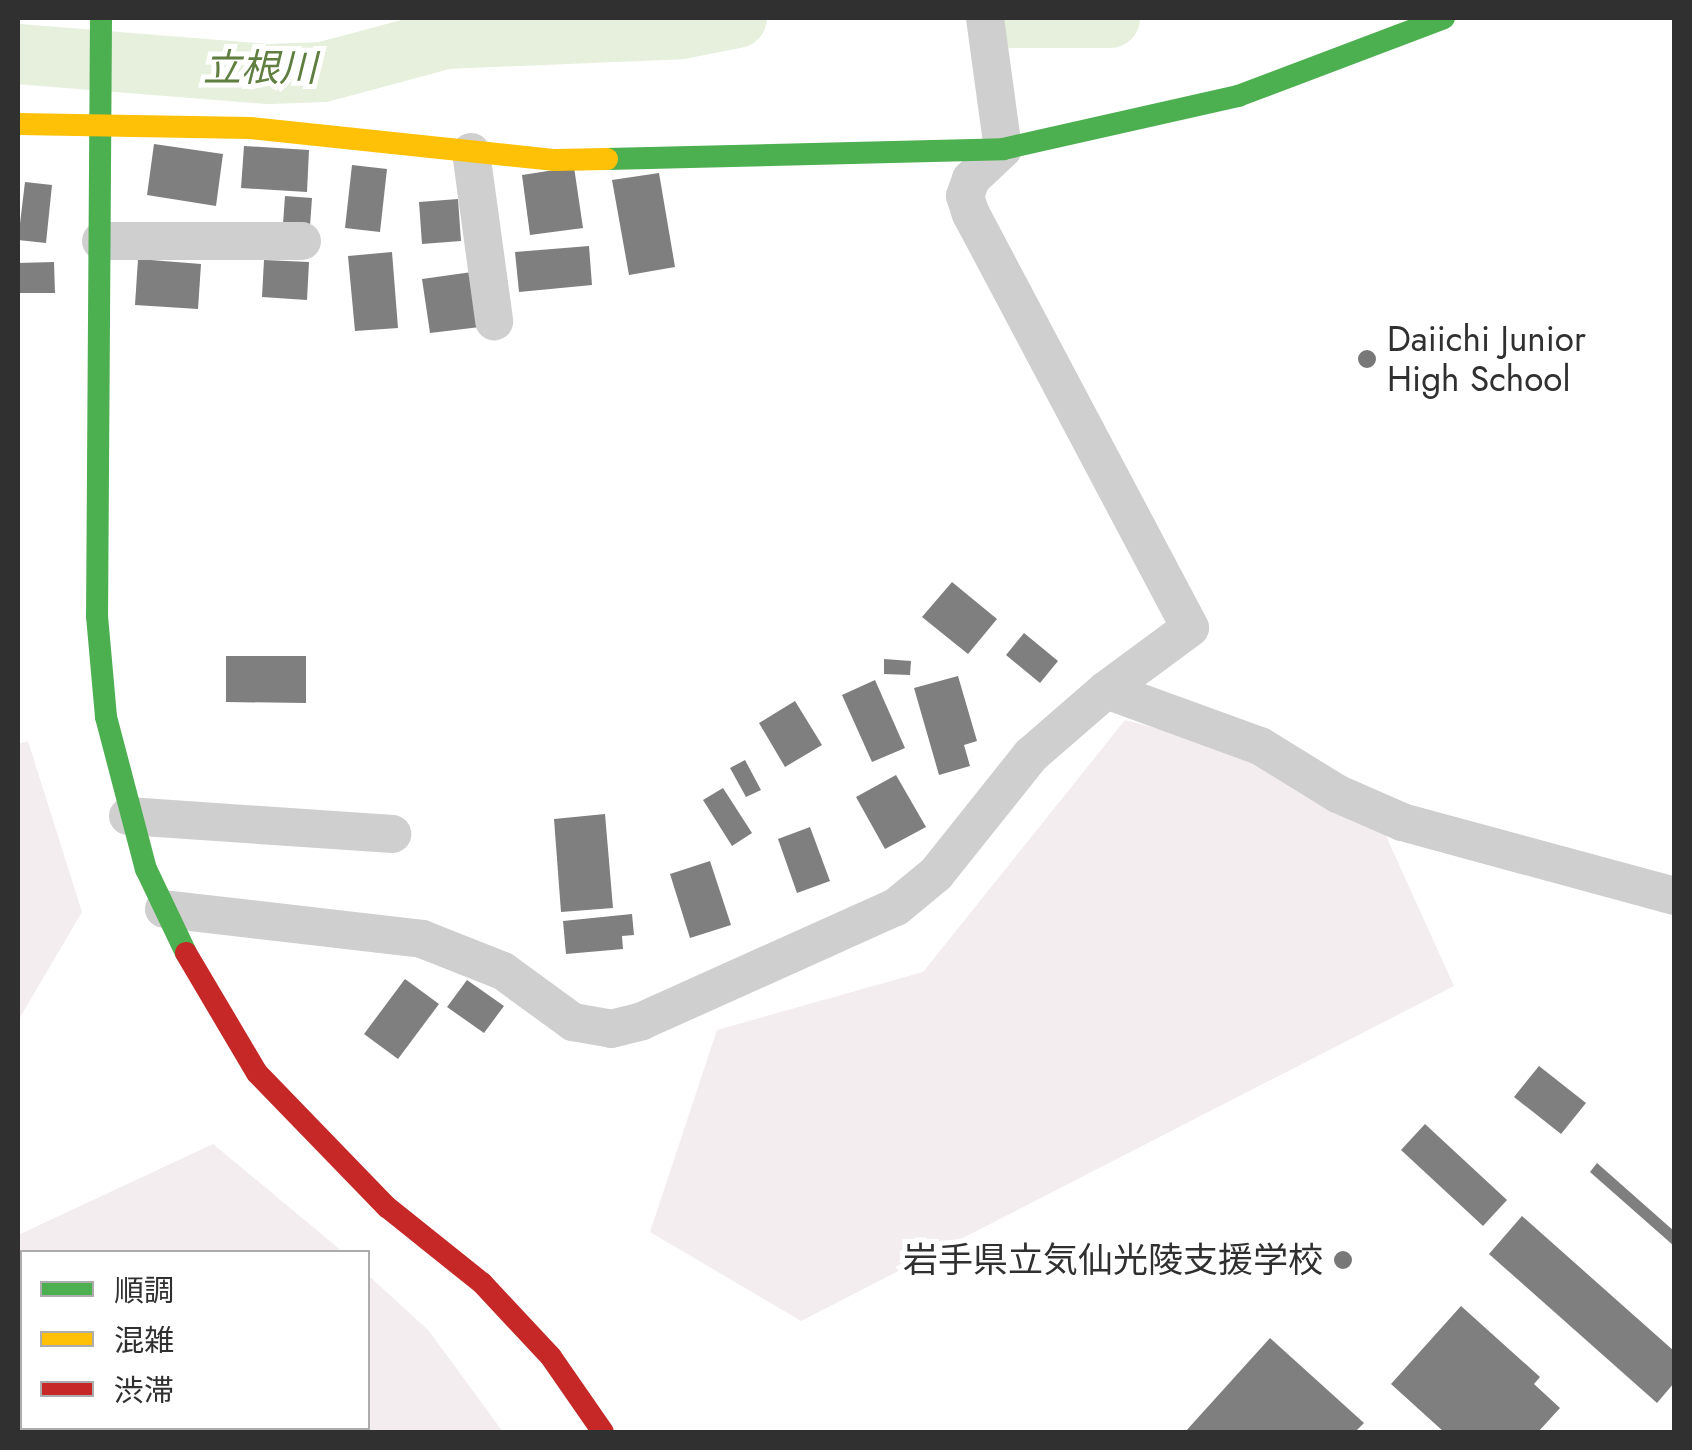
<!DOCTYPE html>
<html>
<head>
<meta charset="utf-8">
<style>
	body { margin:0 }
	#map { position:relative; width:1692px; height:1450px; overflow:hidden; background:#fff; font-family:Jost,"Noto Sans JP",sans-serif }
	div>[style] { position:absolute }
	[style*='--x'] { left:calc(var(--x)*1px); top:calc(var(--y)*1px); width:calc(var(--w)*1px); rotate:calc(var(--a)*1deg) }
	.green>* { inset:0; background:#f4edf0 }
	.river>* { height:60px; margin:-30px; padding:0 30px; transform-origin:30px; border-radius:30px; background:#e6f0dc }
	.building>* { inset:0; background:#7f7f7f }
	.street>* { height:38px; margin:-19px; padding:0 19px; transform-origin:19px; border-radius:19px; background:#cfcfcf }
	.fast>* { height:22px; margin:-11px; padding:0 11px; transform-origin:11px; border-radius:11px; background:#4caf50 }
	.slow>* { height:22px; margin:-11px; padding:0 11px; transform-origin:11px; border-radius:11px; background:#ffc107 }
	.jam>* { height:22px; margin:-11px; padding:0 11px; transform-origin:11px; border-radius:11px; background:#c62828 }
	.dots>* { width:28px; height:28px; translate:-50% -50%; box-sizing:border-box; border:5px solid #fff; border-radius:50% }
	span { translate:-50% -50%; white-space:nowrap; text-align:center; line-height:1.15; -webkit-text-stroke:10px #fff; paint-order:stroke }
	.poi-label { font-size:35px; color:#303030 }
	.left { translate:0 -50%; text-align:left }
	.right { translate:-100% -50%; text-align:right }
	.water-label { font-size:38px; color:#5f7e40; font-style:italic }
	.frame { position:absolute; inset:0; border:20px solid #303030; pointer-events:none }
	.legend { position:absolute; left:20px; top:1250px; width:350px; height:180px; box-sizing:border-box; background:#fff; border:2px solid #acacac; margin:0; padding:12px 18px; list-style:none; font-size:30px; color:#303030 }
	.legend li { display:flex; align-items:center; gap:20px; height:50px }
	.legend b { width:50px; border:2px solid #acacac }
</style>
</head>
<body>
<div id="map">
	<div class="green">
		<div style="clip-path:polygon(1125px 720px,1362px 783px,1454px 986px,801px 1321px,650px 1232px,717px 1030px,923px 972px)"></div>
		<div style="clip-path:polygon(28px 741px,82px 912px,18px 1021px,18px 744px)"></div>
		<div style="clip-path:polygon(213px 1144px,343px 1252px,22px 1252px,22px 1428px,368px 1428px,368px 1275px,429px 1331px,503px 1432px,18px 1432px,18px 1235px)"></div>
	</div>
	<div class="river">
		<div style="--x:1011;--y:18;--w:99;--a:0"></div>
		<div style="--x:18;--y:54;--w:252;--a:4.6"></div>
		<div style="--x:269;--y:74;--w:54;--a:-2.1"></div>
		<div style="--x:323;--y:72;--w:127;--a:-15"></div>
		<div style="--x:446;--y:39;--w:235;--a:-2.4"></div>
		<div style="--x:681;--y:29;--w:57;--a:-11.1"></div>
	</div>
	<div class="building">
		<div style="clip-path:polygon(154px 144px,223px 154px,216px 206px,147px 195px)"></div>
		<div style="clip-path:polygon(244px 146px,309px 150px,307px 192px,241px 188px)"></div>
		<div style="clip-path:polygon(352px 165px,387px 169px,380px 232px,345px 228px)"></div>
		<div style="clip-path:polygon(574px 167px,583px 228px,530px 235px,522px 175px)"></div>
		<div style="clip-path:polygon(659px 173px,675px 267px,629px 275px,612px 180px)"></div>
		<div style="clip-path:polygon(25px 182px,52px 185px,46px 243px,18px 240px)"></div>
		<div style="clip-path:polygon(285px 196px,312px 198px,310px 226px,283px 224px)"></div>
		<div style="clip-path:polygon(458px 199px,461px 241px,422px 244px,419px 202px)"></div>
		<div style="clip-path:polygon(589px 246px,592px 285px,519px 292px,515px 252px)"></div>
		<div style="clip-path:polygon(392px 252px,398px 328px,355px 331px,348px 256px)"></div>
		<div style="clip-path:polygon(138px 259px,201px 264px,198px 309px,135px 305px)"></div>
		<div style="clip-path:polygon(264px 260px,309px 262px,307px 300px,262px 297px)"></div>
		<div style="clip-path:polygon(54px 262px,55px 293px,18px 293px,18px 263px)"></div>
		<div style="clip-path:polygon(472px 272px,480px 327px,430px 333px,422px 279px)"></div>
		<div style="clip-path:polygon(952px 582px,997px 619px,968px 654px,922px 617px)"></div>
		<div style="clip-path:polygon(1024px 633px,1058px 661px,1040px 683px,1006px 655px)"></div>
		<div style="clip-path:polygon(226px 656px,306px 656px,306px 703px,226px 702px)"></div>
		<div style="clip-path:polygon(884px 659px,911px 661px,910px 675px,884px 674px)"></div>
		<div style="clip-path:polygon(958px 676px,977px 741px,964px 745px,970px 766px,939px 775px,914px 688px)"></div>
		<div style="clip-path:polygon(875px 680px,905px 748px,872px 762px,842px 695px)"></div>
		<div style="clip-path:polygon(795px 701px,822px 745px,785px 767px,759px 723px)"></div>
		<div style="clip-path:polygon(745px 760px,761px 790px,746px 797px,730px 768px)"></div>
		<div style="clip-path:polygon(896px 775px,926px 827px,885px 849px,856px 797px)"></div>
		<div style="clip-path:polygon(723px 788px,752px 833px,732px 846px,703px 800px)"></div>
		<div style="clip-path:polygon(605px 814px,613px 908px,561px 912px,554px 819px)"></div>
		<div style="clip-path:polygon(810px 827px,830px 881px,797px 893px,778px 839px)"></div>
		<div style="clip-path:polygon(710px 861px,731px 925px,690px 938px,670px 874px)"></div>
		<div style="clip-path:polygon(632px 914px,634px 935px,622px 936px,623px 949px,566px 954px,563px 921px)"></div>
		<div style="clip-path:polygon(405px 979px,439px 1004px,398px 1059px,364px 1034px)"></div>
		<div style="clip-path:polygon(467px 980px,504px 1006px,484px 1033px,447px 1007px)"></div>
		<div style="clip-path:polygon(1539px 1066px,1586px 1103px,1561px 1134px,1514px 1097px)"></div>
		<div style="clip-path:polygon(1425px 1124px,1507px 1200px,1483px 1226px,1401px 1150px)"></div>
		<div style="clip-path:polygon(1597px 1163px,1674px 1231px,1674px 1246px,1590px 1172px)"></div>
		<div style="clip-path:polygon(1522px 1216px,1674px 1351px,1674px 1383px,1657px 1403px,1489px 1254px)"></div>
		<div style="clip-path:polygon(1461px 1306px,1540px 1377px,1534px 1384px,1560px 1408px,1538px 1432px,1444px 1432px,1391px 1384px)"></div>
		<div style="clip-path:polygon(1270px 1338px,1364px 1423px,1355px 1432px,1185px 1432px)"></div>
	</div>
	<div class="street">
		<div style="--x:985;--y:18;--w:132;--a:82.2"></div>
		<div style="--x:1003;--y:149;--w:44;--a:136.8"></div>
		<div style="--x:971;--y:179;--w:18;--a:109"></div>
		<div style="--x:965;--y:196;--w:19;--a:72"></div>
		<div style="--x:971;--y:214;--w:468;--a:62.1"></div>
		<div style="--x:1190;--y:628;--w:104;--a:143.6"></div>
		<div style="--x:1106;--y:690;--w:164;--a:20"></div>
		<div style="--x:1260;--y:746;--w:92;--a:31.6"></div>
		<div style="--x:1338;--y:794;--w:70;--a:23.6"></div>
		<div style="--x:1402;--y:822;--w:282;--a:15.2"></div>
		<div style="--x:471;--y:152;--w:171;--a:82.2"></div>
		<div style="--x:101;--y:241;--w:201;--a:0"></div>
		<div style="--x:128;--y:816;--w:265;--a:3.9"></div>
		<div style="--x:164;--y:909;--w:260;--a:6.6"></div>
		<div style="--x:422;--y:939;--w:87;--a:21.6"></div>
		<div style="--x:503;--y:971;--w:87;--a:36.1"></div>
		<div style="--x:573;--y:1022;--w:39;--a:10"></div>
		<div style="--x:611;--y:1029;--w:32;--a:-14"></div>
		<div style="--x:642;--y:1021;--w:278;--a:-24.2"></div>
		<div style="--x:896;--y:907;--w:52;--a:-39.5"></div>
		<div style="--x:936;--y:874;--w:152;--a:-51.4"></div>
		<div style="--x:1031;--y:755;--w:99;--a:-40.9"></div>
	</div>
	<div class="fast">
		<div style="--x:101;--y:18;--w:598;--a:90.38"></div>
		<div style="--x:97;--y:616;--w:101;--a:84.9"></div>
		<div style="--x:106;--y:717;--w:157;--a:75.3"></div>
		<div style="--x:146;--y:869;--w:93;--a:64.5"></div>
		<div style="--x:607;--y:159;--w:396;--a:-1.4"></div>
		<div style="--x:1003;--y:149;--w:241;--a:-12.7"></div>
		<div style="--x:1238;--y:96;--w:220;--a:-20.7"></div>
	</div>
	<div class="slow">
		<div style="--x:18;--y:124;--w:232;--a:1"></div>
		<div style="--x:250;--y:128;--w:307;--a:6"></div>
		<div style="--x:555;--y:160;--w:52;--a:-1.1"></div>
	</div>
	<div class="jam">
		<div style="--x:186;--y:953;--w:139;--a:59.4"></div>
		<div style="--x:257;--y:1073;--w:187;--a:45.9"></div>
		<div style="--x:387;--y:1207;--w:122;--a:38.7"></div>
		<div style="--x:482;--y:1283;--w:101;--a:47"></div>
		<div style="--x:551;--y:1357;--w:91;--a:55.3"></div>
	</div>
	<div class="dots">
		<div style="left:1367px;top:359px;background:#787878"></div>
		<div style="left:1343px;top:1260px;background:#787878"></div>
	</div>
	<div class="poi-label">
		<span class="left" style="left:1387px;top:359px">Daiichi Junior<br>High School</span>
		<span class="right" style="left:1323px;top:1260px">岩手県立気仙光陵支援学校</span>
	</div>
	<div class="water-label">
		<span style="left:260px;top:68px">立根川</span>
	</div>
	<div class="frame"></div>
	<ul class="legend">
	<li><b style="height:12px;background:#4caf50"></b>順調</li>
	<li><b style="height:12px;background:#ffc107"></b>混雑</li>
	<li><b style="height:12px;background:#c62828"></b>渋滞</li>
	</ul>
</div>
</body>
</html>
